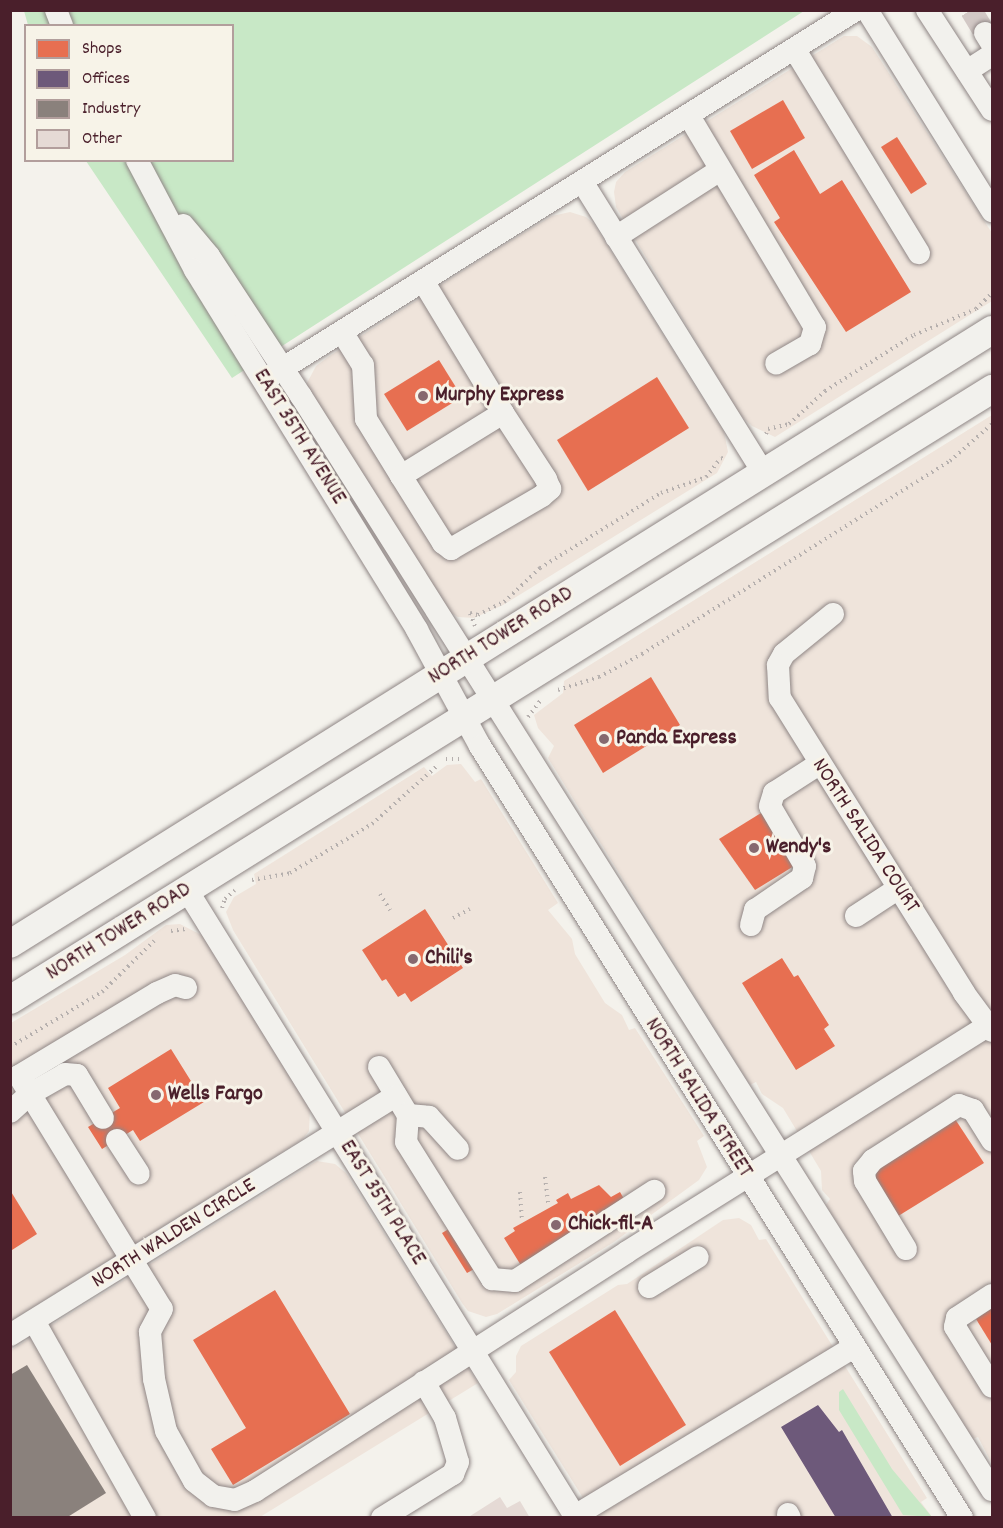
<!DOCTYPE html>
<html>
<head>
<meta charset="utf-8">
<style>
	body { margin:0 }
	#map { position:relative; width:1003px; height:1528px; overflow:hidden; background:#f4f2ec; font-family:Dekko,sans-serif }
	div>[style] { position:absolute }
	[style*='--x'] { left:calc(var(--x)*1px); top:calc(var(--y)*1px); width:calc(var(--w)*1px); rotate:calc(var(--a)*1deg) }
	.built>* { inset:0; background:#efe4db }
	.green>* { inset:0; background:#c8e8c6 }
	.shops>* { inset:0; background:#e76f51 }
	.offices>* { inset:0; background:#6d597a }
	.industry>* { inset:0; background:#8a817c }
	.building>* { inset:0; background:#e5dad5 }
	.minor-tunnel>* { height:22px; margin-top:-11px; transform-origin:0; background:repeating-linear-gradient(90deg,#d2c8c5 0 22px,transparent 0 33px) }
	.path>* { height:4px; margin-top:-2px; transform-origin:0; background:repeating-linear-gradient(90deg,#b6b0ae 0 1.5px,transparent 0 6px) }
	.roads { filter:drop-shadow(0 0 2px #8f8685) drop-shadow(0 0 2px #8f8685) }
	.minor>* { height:22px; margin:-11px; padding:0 11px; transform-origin:11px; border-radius:11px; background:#f2f1ed }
	.major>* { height:28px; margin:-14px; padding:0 14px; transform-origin:14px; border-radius:14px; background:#f2f1ed }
	.dots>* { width:16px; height:16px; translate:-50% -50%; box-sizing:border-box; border:3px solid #f7f3e8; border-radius:50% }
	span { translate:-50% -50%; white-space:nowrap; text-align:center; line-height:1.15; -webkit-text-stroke:6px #f7f3e8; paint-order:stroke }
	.poi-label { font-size:22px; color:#4a1f2b; font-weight:700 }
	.left { translate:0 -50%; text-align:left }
	.street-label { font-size:22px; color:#4a1f2b }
	.frame { position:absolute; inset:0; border:12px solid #4a1f2b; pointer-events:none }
	.legend { position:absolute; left:24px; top:24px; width:210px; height:138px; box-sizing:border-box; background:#f7f3e8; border:2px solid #b29e9c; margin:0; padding:8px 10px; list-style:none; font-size:18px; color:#4a1f2b }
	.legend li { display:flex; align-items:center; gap:12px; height:30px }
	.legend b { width:30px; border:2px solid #b29e9c }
</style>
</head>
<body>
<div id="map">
	<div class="built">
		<div style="clip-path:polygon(844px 36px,857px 36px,872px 47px,992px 233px,992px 301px,775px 437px,752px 426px,740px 415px,616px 207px,614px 192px,616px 182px,625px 172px)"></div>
		<div style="clip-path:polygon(570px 212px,586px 217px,594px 224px,724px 432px,728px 452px,717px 473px,503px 605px,474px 618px,458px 617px,448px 611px,307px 391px,307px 383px,316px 366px,328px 357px,494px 251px,552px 216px)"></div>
		<div style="clip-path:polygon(992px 415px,992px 1464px,978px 1437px,970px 1440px,826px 1205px,830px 1199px,822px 1190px,821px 1171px,783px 1108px,762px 1094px,756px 1082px,750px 1085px,548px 758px,554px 746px,538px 728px,534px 715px,563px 693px,564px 681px)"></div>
		<div style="clip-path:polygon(461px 764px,475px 782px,481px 779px,558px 903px,548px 910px,572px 939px,575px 954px,605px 1003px,622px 1015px,629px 1030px,635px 1028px,704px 1136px,697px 1141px,707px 1167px,699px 1180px,614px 1242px,497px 1314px,486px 1317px,468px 1311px,462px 1303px,233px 930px,226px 912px,234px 897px,256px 884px,254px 874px,424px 767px,432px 776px,447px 765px)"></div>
		<div style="clip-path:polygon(180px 924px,203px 936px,310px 1110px,309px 1131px,302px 1140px,11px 1321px,11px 1023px,125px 955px,166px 925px)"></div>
		<div style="clip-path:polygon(317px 1161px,335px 1164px,346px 1173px,478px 1383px,260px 1517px,11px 1518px,11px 1350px)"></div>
		<div style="clip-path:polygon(739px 1218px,751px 1225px,759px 1240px,766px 1239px,927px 1498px,921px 1502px,932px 1517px,595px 1517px,509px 1380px,516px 1372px,516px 1356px,521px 1346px,618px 1285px,627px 1284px,723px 1220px)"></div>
	</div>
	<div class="green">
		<div style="clip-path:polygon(24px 11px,804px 11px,232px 378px,86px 161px,232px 160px,232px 26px,28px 25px)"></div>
		<div style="clip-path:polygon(843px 1389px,892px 1469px,932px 1517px,903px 1515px,839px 1410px,839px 1392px)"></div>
	</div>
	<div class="shops">
		<div style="clip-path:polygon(783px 100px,805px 138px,752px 169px,730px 131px)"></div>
		<div style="clip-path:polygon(897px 137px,927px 184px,911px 194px,881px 147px)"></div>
		<div style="clip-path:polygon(794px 150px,820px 194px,842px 180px,911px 292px,846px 332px,774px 222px,780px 218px,754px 175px)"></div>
		<div style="clip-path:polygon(439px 360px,462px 397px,407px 431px,384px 394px)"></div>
		<div style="clip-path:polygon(657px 377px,689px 428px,588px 491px,557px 440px)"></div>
		<div style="clip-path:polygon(651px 677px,680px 725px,603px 773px,574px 725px)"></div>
		<div style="clip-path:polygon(761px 813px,794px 866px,755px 890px,719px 839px)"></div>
		<div style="clip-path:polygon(425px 909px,463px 968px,411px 1002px,405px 993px,398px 997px,386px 979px,382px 981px,362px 950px)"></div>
		<div style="clip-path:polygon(782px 958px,794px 977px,798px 975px,829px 1025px,824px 1029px,835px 1046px,796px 1070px,742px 983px)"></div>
		<div style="clip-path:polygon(171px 1049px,204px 1102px,140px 1141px,133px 1130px,102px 1149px,88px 1127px,120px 1108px,108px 1088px)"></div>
		<div style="clip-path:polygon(955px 1119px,984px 1163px,895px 1218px,874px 1183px,878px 1167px)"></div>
		<div style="clip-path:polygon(599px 1185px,611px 1197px,620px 1192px,627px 1204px,522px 1267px,504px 1238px,515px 1231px,513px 1228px,558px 1203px,556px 1200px,568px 1193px,571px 1199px)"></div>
		<div style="clip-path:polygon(10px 1190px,37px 1234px,12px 1250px,10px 1248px)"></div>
		<div style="clip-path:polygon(462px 1221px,487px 1262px,467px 1273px,442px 1233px)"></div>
		<div style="clip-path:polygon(275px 1290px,350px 1414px,233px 1485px,211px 1449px,246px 1428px,193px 1340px)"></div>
		<div style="clip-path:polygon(992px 1308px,992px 1345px,976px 1319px)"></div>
		<div style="clip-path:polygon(615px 1310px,686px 1425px,620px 1466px,549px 1352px)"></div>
	</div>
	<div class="offices">
		<div style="clip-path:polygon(818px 1405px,839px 1432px,842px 1430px,893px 1518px,836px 1518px,781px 1427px)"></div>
	</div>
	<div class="industry">
		<div style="clip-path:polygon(27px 1365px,106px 1493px,66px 1518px,10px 1518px,10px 1375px)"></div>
	</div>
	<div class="building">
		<div style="clip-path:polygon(500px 1497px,507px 1508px,520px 1501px,530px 1518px,467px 1518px)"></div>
	</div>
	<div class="minor-tunnel">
		<div style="--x:971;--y:10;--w:27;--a:59"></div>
	</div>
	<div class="path">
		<div style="--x:766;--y:434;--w:5;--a:-68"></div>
		<div style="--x:768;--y:429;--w:22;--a:-13"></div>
		<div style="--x:789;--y:424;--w:49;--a:-42.5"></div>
		<div style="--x:825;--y:391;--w:105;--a:-32.2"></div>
		<div style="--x:914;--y:335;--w:67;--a:-22.8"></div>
		<div style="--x:976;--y:309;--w:23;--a:-45"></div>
		<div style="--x:475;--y:626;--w:14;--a:-111"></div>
		<div style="--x:470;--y:613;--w:8;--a:14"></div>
		<div style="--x:478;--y:615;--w:29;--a:-27"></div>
		<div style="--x:504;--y:602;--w:50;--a:-43.4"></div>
		<div style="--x:540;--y:568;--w:142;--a:-31.8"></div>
		<div style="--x:661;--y:493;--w:48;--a:-19.6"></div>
		<div style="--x:706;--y:477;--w:24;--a:-52"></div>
		<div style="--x:721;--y:458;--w:4;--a:14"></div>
		<div style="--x:558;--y:690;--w:43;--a:-17.6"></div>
		<div style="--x:599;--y:677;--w:49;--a:-28.1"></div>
		<div style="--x:642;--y:654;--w:363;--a:-32.1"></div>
		<div style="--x:950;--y:461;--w:56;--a:-41.4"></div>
		<div style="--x:528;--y:717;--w:21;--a:-53"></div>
		<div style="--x:446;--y:759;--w:16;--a:0"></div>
		<div style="--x:252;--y:880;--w:39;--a:-10"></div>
		<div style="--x:290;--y:873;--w:96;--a:-30.9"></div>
		<div style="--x:372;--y:824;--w:89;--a:-41.8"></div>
		<div style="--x:380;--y:894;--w:19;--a:58"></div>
		<div style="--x:222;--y:908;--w:9;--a:-72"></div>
		<div style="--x:225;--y:899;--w:13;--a:-42"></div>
		<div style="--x:453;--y:918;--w:19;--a:-28"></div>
		<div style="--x:171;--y:931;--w:15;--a:-8"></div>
		<div style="--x:10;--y:1047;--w:107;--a:-30.9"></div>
		<div style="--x:102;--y:992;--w:73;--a:-44.4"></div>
		<div style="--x:545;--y:1177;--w:26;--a:83"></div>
		<div style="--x:520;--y:1192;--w:28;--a:86"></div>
	</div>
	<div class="roads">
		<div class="minor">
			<div style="--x:56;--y:10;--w:17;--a:69"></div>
			<div style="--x:867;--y:10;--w:237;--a:58.1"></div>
			<div style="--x:927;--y:10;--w:119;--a:57"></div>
			<div style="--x:985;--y:33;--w:13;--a:58"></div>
			<div style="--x:795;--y:50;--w:238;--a:58.6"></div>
			<div style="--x:967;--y:71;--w:30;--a:-33"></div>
			<div style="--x:689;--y:116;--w:246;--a:59.2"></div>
			<div style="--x:815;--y:327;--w:18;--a:106"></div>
			<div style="--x:810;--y:344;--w:39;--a:150"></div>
			<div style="--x:137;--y:160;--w:124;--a:62.2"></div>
			<div style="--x:195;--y:270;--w:423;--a:58.3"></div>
			<div style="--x:417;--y:630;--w:132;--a:61.5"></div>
			<div style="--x:480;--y:746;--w:910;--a:58.02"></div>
			<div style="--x:583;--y:183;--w:343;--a:58.1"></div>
			<div style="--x:183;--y:225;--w:40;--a:50"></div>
			<div style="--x:209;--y:256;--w:168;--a:56.7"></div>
			<div style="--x:301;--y:396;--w:1294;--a:57.72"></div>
			<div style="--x:616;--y:237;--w:122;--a:-32.7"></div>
			<div style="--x:342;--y:332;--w:39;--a:58"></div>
			<div style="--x:363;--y:365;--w:54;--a:86.8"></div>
			<div style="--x:366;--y:419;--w:67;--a:58.4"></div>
			<div style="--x:401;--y:476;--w:120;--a:-31.7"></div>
			<div style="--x:503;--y:413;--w:154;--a:-121.2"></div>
			<div style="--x:272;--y:375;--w:689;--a:-32.01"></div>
			<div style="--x:401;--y:476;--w:79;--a:57.9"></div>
			<div style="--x:443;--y:543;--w:10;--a:37"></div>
			<div style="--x:451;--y:549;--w:105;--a:-30.2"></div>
			<div style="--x:542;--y:496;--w:11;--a:-41"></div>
			<div style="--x:550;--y:489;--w:11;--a:-112"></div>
			<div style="--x:546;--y:479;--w:79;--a:-123.1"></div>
			<div style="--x:833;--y:614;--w:63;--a:140.8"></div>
			<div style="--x:784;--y:654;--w:13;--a:119"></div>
			<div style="--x:778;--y:665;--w:33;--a:87"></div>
			<div style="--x:780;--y:698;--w:348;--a:58"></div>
			<div style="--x:964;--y:993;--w:47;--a:53.6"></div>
			<div style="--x:187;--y:890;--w:739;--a:58.22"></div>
			<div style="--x:856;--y:916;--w:51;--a:-33.1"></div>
			<div style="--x:751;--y:925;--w:16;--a:-75"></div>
			<div style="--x:755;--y:910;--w:57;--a:-34.2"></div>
			<div style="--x:802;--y:878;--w:12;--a:-76"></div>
			<div style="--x:805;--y:866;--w:69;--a:-120.3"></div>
			<div style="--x:770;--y:806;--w:14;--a:-73"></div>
			<div style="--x:774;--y:793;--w:54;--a:-32.8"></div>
			<div style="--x:186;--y:988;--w:11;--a:-165"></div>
			<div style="--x:175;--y:985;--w:20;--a:156"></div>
			<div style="--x:157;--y:993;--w:161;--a:149"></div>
			<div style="--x:19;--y:1076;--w:273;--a:58.5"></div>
			<div style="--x:162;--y:1309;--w:26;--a:118"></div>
			<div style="--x:150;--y:1332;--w:47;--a:85.1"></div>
			<div style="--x:154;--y:1379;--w:53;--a:77"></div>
			<div style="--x:166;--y:1431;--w:57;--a:60.8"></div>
			<div style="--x:194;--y:1481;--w:24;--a:38"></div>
			<div style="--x:213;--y:1496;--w:22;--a:10"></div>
			<div style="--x:235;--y:1500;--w:22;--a:-24"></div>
			<div style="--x:255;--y:1491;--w:442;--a:-32.7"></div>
			<div style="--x:627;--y:1252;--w:427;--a:-32.1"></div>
			<div style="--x:379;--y:1067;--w:56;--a:58.9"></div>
			<div style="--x:408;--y:1115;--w:21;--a:5"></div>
			<div style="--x:429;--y:1117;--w:43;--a:47.8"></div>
			<div style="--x:10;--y:1112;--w:27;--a:-42"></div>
			<div style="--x:30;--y:1094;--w:40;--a:-29.7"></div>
			<div style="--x:65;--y:1074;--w:12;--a:5"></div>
			<div style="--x:77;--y:1075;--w:50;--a:58.8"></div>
			<div style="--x:408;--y:1115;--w:27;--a:94"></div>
			<div style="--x:406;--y:1142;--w:162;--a:57.9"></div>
			<div style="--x:492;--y:1279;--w:23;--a:5"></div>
			<div style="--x:515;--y:1281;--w:166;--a:-32.9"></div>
			<div style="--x:117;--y:1140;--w:40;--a:57.1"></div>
			<div style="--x:906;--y:1249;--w:79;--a:-121.1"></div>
			<div style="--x:865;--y:1181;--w:10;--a:-96"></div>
			<div style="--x:864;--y:1171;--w:14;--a:-51"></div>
			<div style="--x:873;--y:1160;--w:102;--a:-32.6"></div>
			<div style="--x:959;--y:1105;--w:15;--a:20"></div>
			<div style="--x:973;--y:1110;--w:36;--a:58"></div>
			<div style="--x:649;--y:1287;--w:57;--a:-31.5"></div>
			<div style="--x:992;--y:1295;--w:42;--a:146.7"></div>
			<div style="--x:957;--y:1318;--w:9;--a:103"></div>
			<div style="--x:955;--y:1327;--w:70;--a:58.3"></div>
			<div style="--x:34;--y:1321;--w:226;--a:60.6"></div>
			<div style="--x:10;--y:1335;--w:454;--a:-31.8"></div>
			<div style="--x:788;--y:1514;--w:4;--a:63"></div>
			<div style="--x:575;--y:1516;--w:326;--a:-31.2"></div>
			<div style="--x:382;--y:1518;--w:84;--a:-31.8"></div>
			<div style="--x:453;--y:1474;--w:13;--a:-67"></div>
			<div style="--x:458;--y:1462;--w:46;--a:-106.5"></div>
			<div style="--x:445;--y:1418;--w:42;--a:-120.3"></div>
		</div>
		<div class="major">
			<div style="--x:10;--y:944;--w:1158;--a:-32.02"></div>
			<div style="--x:10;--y:1000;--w:1157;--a:-31.89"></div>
		</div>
	</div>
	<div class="dots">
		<div style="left:423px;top:396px;background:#86696f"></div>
		<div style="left:604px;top:739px;background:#86696f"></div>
		<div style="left:754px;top:848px;background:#86696f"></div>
		<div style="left:413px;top:959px;background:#86696f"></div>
		<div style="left:156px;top:1095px;background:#86696f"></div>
		<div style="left:556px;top:1225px;background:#86696f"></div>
	</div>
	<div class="poi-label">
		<span class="left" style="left:435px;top:396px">Murphy Express</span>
		<span class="left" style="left:616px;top:739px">Panda Express</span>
		<span class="left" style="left:766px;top:848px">Wendy's</span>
		<span class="left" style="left:425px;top:959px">Chili's</span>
		<span class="left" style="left:168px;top:1095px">Wells Fargo</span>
		<span class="left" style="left:568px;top:1225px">Chick-fil-A</span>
	</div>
	<div class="street-label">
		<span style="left:299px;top:437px;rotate:58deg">EAST 35TH AVENUE</span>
		<span style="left:501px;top:636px;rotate:-32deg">NORTH TOWER ROAD</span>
		<span style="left:865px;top:836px;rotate:57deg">NORTH SALIDA COURT</span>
		<span style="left:119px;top:932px;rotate:-32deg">NORTH TOWER ROAD</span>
		<span style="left:698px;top:1098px;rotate:58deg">NORTH SALIDA STREET</span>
		<span style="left:382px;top:1203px;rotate:58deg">EAST 35TH PLACE</span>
		<span style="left:174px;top:1234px;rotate:-32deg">NORTH WALDEN CIRCLE</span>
	</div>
	<div class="frame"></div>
	<ul class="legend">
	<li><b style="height:16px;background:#e76f51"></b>Shops</li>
	<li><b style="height:16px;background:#6d597a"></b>Offices</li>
	<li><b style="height:16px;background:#8a817c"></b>Industry</li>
	<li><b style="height:16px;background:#e5dad5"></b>Other</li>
	</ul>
</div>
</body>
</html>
